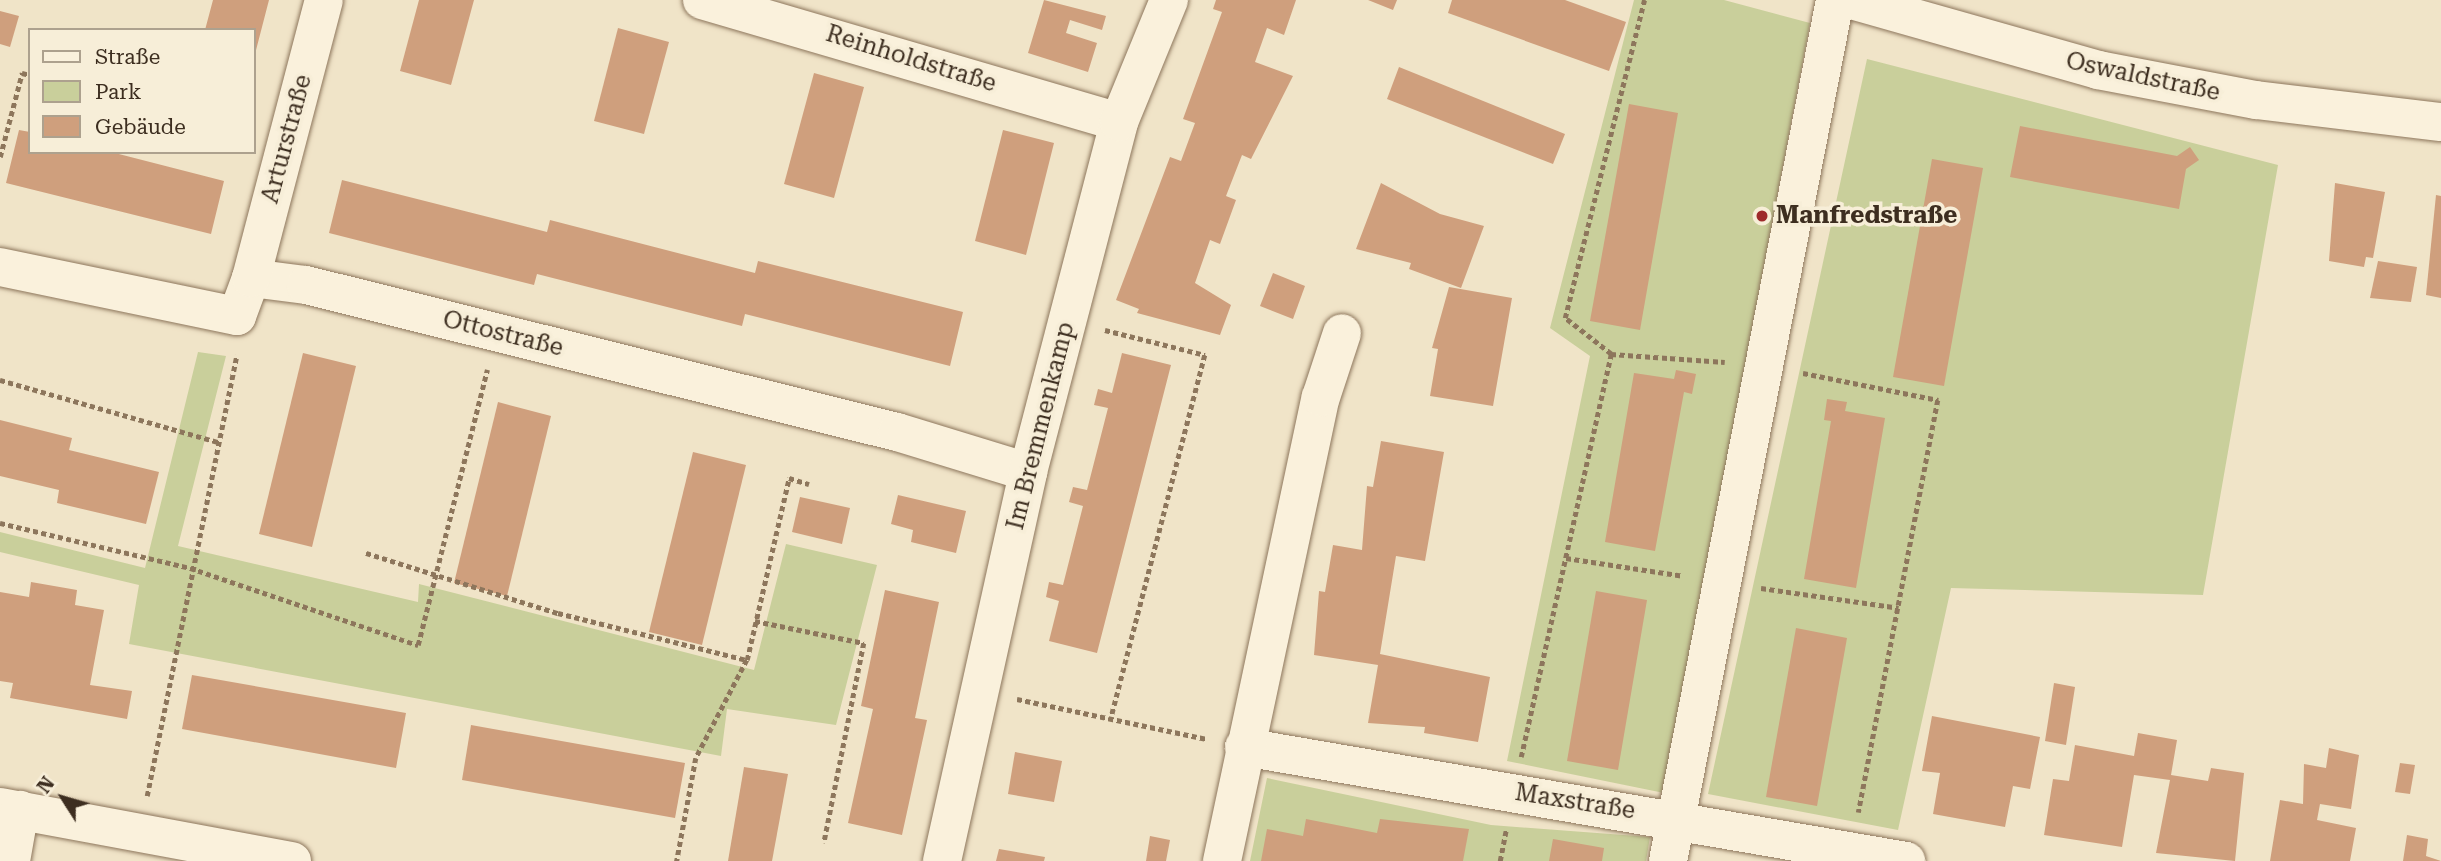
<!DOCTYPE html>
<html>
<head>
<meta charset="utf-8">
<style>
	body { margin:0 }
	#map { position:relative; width:2441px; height:861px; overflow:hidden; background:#f0e4c8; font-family:"Roboto Serif",serif }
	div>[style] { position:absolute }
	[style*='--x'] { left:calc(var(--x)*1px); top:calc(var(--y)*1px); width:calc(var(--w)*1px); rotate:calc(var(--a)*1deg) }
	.green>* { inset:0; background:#c9cf9b }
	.building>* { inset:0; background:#cf9f7d }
	.path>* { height:4.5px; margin-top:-2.25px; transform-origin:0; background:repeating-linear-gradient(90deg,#8d765c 0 5px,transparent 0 8.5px) }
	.roads { filter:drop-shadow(0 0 2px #8d765c) drop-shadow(0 0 2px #8d765c) }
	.minor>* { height:38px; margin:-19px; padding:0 19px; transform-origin:19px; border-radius:19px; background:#faf1dc }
	.dots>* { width:19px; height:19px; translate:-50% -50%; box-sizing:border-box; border:4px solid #f7eed8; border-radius:50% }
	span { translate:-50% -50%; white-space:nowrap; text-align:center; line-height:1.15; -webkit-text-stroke:7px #f7eed8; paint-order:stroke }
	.street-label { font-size:24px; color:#3d2e20 }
	.poi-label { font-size:24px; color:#3d2e20; font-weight:700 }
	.left { translate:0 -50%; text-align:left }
	.legend { position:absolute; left:28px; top:28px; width:228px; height:126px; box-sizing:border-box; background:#f7eed8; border:2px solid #ada18e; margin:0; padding:9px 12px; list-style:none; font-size:21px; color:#3d2e20 }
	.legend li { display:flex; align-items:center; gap:14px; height:35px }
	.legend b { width:35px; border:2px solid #ada18e }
	.north { position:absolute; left:28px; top:763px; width:70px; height:70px; -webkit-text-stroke:5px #f7eed8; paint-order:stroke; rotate:307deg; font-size:19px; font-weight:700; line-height:28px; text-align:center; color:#3d2e20 }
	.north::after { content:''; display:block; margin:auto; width:24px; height:32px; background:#3d2e20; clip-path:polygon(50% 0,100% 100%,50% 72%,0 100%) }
</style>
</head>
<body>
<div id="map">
	<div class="green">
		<div style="clip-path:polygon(1634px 0,1724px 0,1810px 23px,1664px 793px,1507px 761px,1590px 356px,1550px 328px)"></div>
		<div style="clip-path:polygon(1867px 59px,2278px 165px,2203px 595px,1951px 588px,1898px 830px,1708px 794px)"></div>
		<div style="clip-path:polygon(198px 352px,226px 356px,178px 546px,418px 602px,419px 584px,754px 670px,786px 544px,877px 565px,836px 725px,727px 709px,721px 756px,129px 644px,139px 585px,0 552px,0 532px,145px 568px)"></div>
		<div style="clip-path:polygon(1267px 778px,1491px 825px,1650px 837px,1646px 861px,1250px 861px)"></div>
	</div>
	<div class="building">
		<div style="clip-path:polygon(213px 0,269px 0,255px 54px,254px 30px,205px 30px)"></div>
		<div style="clip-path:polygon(419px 0,474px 0,451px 85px,400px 71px)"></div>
		<div style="clip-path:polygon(1044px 0,1106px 16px,1102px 30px,1070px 20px,1066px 33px,1097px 43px,1088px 72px,1028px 53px)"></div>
		<div style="clip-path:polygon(1216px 0,1296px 0,1284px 35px,1267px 28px,1255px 62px,1293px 76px,1251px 159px,1242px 155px,1226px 196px,1236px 200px,1220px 244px,1210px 240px,1195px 283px,1231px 305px,1220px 335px,1137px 313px,1139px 309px,1116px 300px,1170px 157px,1181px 161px,1195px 123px,1183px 119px,1222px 12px,1213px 9px)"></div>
		<div style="clip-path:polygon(1368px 0,1397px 0,1393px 10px)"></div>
		<div style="clip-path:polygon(1452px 0,1565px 0,1626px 22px,1609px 71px,1448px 13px)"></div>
		<div style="clip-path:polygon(0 11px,19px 16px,10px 47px,0 44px)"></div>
		<div style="clip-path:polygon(618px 28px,669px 42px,644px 134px,594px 121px)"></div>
		<div style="clip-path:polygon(1399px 67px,1565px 134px,1553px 164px,1387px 99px)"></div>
		<div style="clip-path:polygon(814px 73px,864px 87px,834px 198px,784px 184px)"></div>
		<div style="clip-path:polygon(1629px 104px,1678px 113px,1640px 330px,1590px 321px)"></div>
		<div style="clip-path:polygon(2020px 126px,2177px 156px,2190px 147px,2199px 160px,2186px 169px,2179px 209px,2010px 177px)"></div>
		<div style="clip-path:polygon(19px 130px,30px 132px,30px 152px,111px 152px,224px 181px,211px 234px,6px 183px)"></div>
		<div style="clip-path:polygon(1003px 130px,1054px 143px,1026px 255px,975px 241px)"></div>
		<div style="clip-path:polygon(1932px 159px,1983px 168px,1944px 386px,1893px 377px)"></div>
		<div style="clip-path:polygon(342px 180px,547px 232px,550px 220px,755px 273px,758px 261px,963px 312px,950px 366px,745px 314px,742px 326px,537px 274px,534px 285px,329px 233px)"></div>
		<div style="clip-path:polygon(1381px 183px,1440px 214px,1484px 226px,1461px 288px,1409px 269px,1411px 263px,1356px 249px)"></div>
		<div style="clip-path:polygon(2335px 183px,2385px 192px,2373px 258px,2366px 257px,2364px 267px,2329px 261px)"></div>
		<div style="clip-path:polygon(2436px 195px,2441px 196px,2441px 298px,2426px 295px)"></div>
		<div style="clip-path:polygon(2378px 261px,2417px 267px,2411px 302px,2370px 298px)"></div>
		<div style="clip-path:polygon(1273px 273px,1305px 286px,1293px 319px,1260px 306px)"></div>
		<div style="clip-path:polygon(1449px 287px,1512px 298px,1493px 406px,1430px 396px,1438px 349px,1432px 348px)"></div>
		<div style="clip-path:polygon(303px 353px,356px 366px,312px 547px,259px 534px)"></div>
		<div style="clip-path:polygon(1122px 353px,1171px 365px,1097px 653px,1049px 641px,1059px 601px,1046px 597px,1049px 582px,1063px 585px,1083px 506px,1069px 502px,1073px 487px,1087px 490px,1108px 408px,1094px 405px,1098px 389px,1112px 393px)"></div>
		<div style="clip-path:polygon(1676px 370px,1696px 374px,1692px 394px,1684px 392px,1655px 551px,1605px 542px,1634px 373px,1674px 379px)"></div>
		<div style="clip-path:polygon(1827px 399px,1847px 402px,1845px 411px,1885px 418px,1856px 588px,1804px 579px,1831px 421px,1824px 420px)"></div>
		<div style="clip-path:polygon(498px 402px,551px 416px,507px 596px,454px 583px)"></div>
		<div style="clip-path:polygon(0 420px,72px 438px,69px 450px,159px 472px,146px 524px,57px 503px,59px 490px,0 476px)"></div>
		<div style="clip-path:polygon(1381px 441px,1444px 452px,1425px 561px,1396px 556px,1380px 654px,1490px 677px,1478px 742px,1424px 733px,1425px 727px,1368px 723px,1378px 665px,1314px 655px,1319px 591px,1325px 592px,1333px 545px,1362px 550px,1367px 486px,1373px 487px)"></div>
		<div style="clip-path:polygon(693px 452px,746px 465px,702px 645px,649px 632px)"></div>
		<div style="clip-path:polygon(898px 495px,966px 511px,956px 553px,911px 542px,913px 530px,891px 524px)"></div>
		<div style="clip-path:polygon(800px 497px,850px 508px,842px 544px,792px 532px)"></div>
		<div style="clip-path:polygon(31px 582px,77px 590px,75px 605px,104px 610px,90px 685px,132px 691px,127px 719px,10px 698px,13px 683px,0 681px,0 592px,29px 597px)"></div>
		<div style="clip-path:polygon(885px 590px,939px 602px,915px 718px,927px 720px,902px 835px,848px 823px,873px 709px,861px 706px)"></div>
		<div style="clip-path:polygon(1596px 591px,1647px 600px,1618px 770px,1567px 761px)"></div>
		<div style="clip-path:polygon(1796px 628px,1847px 638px,1817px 806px,1766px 797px)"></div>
		<div style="clip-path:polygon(192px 675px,406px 713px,396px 768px,182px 729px)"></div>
		<div style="clip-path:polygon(2054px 683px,2075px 687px,2066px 745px,2045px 741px)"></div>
		<div style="clip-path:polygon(1932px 716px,2040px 737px,2030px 789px,2013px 786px,2005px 827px,1933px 814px,1940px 773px,1922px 771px)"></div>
		<div style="clip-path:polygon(471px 725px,685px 763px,675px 818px,462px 780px)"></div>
		<div style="clip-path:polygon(2138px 733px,2177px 740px,2171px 775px,2208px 781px,2211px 768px,2244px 773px,2235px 861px,2156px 853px,2170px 780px,2134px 775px,2122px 847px,2044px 835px,2053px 779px,2069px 781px,2075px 745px,2134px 756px)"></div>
		<div style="clip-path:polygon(2329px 748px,2359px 755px,2351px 809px,2320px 804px,2317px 820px,2356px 828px,2350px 861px,2270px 861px,2280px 800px,2303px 804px,2304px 764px,2326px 768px)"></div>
		<div style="clip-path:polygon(1015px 752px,1062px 761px,1054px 802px,1008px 794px)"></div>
		<div style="clip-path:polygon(2400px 763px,2415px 765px,2410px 794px,2395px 792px)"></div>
		<div style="clip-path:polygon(744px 767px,788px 774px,772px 861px,728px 861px)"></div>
		<div style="clip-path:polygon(1306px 819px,1377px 833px,1380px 819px,1469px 829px,1463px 861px,1261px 861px,1267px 829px,1303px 836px)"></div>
		<div style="clip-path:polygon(2407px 835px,2428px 839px,2426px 856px,2441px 861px,2403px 861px)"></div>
		<div style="clip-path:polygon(1150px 836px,1170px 840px,1166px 861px,1146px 861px)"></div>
		<div style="clip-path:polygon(1553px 839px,1604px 848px,1602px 861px,1549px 861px)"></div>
		<div style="clip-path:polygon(999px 849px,1045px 857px,1044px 861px,996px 861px)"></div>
	</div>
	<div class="path">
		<div style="--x:0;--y:157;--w:87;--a:-75.3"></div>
		<div style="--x:22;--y:73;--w:8;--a:14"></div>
		<div style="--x:1105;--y:330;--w:103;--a:14"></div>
		<div style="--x:1205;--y:355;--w:376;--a:104.5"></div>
		<div style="--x:1611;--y:354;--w:114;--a:4"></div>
		<div style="--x:1803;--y:373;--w:138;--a:11.3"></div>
		<div style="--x:1938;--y:400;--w:420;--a:100.9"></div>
		<div style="--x:0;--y:380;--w:227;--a:15.9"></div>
		<div style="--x:0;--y:523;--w:195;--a:13.3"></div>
		<div style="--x:190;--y:568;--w:241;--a:18.7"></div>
		<div style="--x:418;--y:645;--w:284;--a:-75.9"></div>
		<div style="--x:366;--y:553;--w:201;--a:17.4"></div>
		<div style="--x:558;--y:613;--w:195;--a:14"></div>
		<div style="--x:747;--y:660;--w:110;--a:117.5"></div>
		<div style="--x:696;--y:758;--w:105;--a:100.5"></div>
		<div style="--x:1566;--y:558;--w:118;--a:8.7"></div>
		<div style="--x:1761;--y:588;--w:139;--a:8.2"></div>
		<div style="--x:755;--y:621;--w:111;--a:11.4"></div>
		<div style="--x:864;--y:643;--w:204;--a:101.3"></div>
		<div style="--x:747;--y:660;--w:187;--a:-77"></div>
		<div style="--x:789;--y:478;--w:21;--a:17"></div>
		<div style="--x:1017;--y:699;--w:194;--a:11.9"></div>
		<div style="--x:1521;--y:757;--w:413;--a:-77.4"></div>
		<div style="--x:1611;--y:354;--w:58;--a:-142"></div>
		<div style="--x:1565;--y:318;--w:328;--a:-76"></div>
		<div style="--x:147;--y:796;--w:450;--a:-78.5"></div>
		<div style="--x:1500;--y:861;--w:31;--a:-79"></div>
	</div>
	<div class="roads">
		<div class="minor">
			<div style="--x:702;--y:0;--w:434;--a:16.3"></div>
			<div style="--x:1851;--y:0;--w:257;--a:15.8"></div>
			<div style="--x:2098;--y:70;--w:161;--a:10.8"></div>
			<div style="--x:2256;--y:100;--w:186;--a:6.8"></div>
			<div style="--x:0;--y:267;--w:242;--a:11.7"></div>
			<div style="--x:237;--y:316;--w:40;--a:-69.8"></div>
			<div style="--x:251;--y:278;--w:55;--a:7.3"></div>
			<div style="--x:306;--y:285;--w:609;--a:13.97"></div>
			<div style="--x:897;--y:432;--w:137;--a:17"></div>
			<div style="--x:251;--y:278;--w:287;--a:-75.3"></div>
			<div style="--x:1244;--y:747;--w:672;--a:9.77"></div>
			<div style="--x:0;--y:807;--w:297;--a:10.5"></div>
			<div style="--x:11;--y:861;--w:52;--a:-80"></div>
			<div style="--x:942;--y:861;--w:398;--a:-77.5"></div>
			<div style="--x:1028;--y:472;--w:362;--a:-75.4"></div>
			<div style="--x:1119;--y:122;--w:132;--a:-67.7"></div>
			<div style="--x:1222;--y:861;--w:474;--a:-78"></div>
			<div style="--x:1321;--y:397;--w:67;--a:-71.8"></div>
			<div style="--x:1668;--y:861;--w:877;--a:-79.02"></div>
		</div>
	</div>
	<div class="dots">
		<div style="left:1762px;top:216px;background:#9e2a2b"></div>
	</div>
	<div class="street-label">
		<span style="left:911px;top:59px;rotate:17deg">Reinholdstraße</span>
		<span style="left:2143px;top:77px;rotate:12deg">Oswaldstraße</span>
		<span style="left:287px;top:139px;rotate:-75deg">Arturstraße</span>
		<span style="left:503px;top:334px;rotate:14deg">Ottostraße</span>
		<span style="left:1041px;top:426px;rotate:-76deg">Im Bremmenkamp</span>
		<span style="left:1575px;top:802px;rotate:9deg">Maxstraße</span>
	</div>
	<div class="poi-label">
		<span class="left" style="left:1776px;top:216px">Manfredstraße</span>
	</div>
	<ul class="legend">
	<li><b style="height:9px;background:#faf1dc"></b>Straße</li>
	<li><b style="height:19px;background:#c9cf9b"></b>Park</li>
	<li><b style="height:19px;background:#cf9f7d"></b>Gebäude</li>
	</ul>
	<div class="north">N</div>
</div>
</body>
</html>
